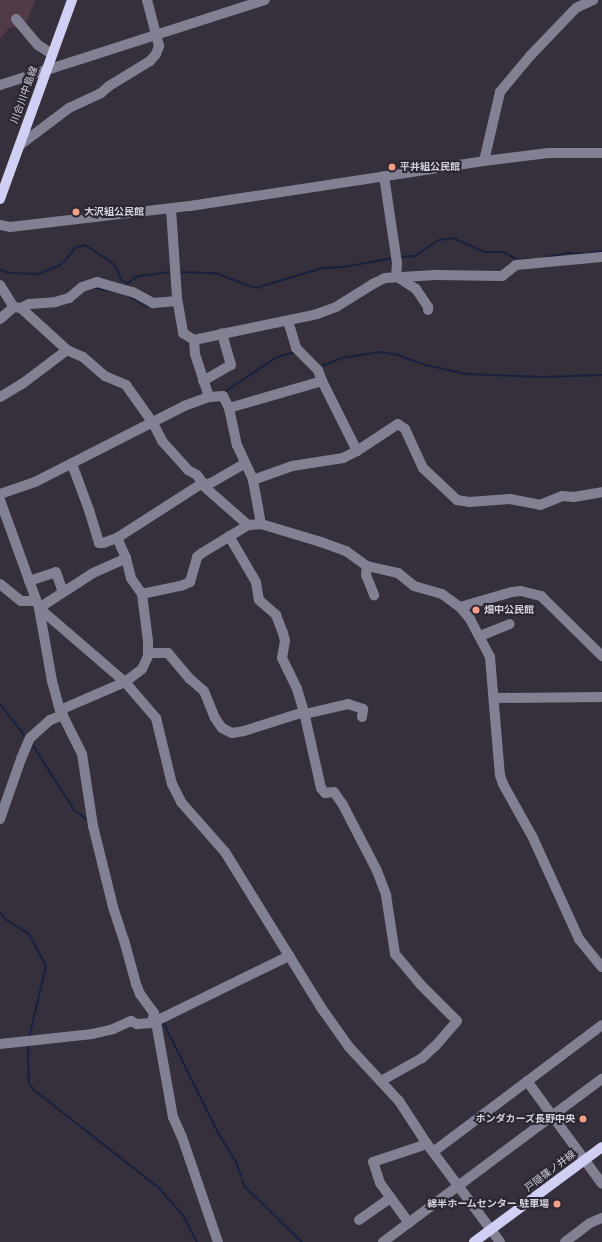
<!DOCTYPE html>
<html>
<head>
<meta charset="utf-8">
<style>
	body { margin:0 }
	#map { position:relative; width:602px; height:1242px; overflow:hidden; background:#35303c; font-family:"Source Serif 4","Noto Sans JP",serif }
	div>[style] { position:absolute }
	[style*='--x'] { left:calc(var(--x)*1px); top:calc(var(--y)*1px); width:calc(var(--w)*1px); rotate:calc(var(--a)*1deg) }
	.green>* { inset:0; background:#523b49 }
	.stream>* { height:2px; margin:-1px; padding:0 1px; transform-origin:1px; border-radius:1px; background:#172140 }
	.minor>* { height:10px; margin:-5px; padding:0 5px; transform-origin:5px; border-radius:5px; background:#818193 }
	.major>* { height:10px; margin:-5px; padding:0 5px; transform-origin:5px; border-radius:5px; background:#d0cff4 }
	.dots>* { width:11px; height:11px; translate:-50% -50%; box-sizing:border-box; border:2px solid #2b2632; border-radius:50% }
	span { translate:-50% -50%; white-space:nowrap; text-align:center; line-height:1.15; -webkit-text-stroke:4px #2b2632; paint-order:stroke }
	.street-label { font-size:10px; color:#d4d1d9 }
	.poi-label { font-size:10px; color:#d4d1d9; font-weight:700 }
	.left { translate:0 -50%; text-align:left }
	.right { translate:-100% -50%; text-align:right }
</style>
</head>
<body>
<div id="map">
	<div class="green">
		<div style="clip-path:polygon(0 0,35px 0,26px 23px,20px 28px,10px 27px,0 39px)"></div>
	</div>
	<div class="stream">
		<div style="--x:590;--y:253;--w:12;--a:-9"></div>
		<div style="--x:400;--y:257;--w:15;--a:-4"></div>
		<div style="--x:415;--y:256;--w:29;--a:-34"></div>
		<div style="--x:439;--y:240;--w:14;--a:-8"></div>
		<div style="--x:453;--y:238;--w:34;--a:24"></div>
		<div style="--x:484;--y:252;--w:19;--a:0"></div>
		<div style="--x:503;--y:252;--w:18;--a:27"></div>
		<div style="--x:519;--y:260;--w:13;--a:-4"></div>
		<div style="--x:546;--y:257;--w:23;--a:-10"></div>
		<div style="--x:569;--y:253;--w:17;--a:3"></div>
		<div style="--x:0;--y:270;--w:9;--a:18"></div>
		<div style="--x:9;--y:273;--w:30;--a:2"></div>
		<div style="--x:39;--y:274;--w:23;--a:-23"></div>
		<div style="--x:60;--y:265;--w:6;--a:-39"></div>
		<div style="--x:65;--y:261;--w:16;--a:-52"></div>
		<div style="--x:75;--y:248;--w:10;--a:-17"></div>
		<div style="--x:85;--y:245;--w:30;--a:33"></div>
		<div style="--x:110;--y:261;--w:8;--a:45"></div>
		<div style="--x:116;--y:267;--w:15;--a:67"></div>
		<div style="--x:122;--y:281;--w:6;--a:18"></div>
		<div style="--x:128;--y:283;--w:12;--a:-35"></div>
		<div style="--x:138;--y:276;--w:33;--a:-7"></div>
		<div style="--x:179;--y:272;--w:36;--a:2"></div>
		<div style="--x:215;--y:273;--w:44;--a:20.1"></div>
		<div style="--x:256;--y:288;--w:69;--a:-16.9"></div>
		<div style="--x:322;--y:268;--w:22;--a:-3"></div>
		<div style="--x:344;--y:267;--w:50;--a:-10.4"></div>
		<div style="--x:94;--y:288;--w:17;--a:10"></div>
		<div style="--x:127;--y:295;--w:17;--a:31"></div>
		<div style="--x:142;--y:304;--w:10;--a:17"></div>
		<div style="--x:320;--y:367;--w:23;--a:-23"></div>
		<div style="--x:341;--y:358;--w:40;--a:-8.5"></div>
		<div style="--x:381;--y:352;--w:17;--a:10"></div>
		<div style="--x:398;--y:355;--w:30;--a:20"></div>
		<div style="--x:426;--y:365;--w:41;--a:12.7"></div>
		<div style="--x:466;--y:374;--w:77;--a:2.2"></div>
		<div style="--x:543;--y:377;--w:59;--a:-1.9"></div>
		<div style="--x:226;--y:391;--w:61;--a:-33.7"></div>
		<div style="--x:277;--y:357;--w:20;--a:-15"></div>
		<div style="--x:0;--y:704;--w:41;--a:52"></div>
		<div style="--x:32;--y:744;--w:78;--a:57.5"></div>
		<div style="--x:74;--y:810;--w:17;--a:36"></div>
		<div style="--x:0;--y:912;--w:9;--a:54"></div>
		<div style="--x:5;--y:919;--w:28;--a:32"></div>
		<div style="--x:29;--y:934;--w:36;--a:62"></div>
		<div style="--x:46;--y:966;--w:74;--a:103.3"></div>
		<div style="--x:163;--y:1022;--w:124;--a:63.6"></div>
		<div style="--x:218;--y:1133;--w:34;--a:58"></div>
		<div style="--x:236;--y:1162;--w:15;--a:70"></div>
		<div style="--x:28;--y:1044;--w:39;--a:89"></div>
		<div style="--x:29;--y:1083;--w:9;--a:54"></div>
		<div style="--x:34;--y:1090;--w:159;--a:38.1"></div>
		<div style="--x:159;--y:1188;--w:38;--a:49"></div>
		<div style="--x:184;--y:1217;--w:28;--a:63"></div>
		<div style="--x:242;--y:1180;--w:8;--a:67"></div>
		<div style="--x:245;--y:1187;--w:79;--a:44"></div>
	</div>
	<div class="minor">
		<div style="--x:16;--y:19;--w:34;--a:50"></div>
		<div style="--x:38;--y:45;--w:17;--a:33"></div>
		<div style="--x:0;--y:85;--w:278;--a:-17.8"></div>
		<div style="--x:20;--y:145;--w:61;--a:-37.1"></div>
		<div style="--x:69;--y:108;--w:35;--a:-25"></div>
		<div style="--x:101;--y:93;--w:11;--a:-41"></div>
		<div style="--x:109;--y:86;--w:48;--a:-31.4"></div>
		<div style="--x:150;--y:61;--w:9;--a:-49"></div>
		<div style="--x:156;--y:54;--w:9;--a:-69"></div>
		<div style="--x:159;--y:46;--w:48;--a:-104.6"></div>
		<div style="--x:484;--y:161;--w:71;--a:-76.9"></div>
		<div style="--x:500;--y:92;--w:47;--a:-50.2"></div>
		<div style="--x:530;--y:56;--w:66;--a:-46.2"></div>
		<div style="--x:576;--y:8;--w:19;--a:-25"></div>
		<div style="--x:384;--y:176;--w:88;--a:81.5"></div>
		<div style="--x:397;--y:263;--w:13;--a:94"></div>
		<div style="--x:171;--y:209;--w:89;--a:86.1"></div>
		<div style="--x:177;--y:298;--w:36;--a:80"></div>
		<div style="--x:183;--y:333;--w:13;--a:32"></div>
		<div style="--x:194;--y:340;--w:126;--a:-11.9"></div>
		<div style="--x:317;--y:314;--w:20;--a:-20"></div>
		<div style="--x:336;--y:307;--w:44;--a:-31.9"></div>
		<div style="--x:373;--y:284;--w:13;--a:-27"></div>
		<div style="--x:385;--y:278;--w:50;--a:-3.4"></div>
		<div style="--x:435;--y:275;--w:67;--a:0.9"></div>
		<div style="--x:502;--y:276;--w:18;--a:-38"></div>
		<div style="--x:516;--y:265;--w:86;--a:-5.3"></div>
		<div style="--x:0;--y:225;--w:10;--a:11"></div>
		<div style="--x:10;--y:227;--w:181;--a:-6.7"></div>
		<div style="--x:190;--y:206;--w:297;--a:-8.7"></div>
		<div style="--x:484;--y:161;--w:65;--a:-7"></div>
		<div style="--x:549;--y:153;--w:53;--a:0"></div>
		<div style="--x:396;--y:276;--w:24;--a:33"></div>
		<div style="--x:416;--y:289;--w:22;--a:56"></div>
		<div style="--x:428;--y:307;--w:3;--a:90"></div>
		<div style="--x:0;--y:285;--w:26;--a:58"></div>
		<div style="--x:14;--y:307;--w:7;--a:8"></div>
		<div style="--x:21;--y:308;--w:62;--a:42.4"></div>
		<div style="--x:67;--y:350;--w:17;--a:24"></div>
		<div style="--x:83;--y:357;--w:29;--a:41"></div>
		<div style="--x:105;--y:376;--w:23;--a:23"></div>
		<div style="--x:126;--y:385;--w:47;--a:54.6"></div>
		<div style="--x:153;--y:423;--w:20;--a:63"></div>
		<div style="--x:162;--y:441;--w:39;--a:48"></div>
		<div style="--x:188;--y:470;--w:10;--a:29"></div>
		<div style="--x:197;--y:475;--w:17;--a:54"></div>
		<div style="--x:207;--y:489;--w:55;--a:41.3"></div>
		<div style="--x:21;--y:308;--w:9;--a:-27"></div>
		<div style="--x:29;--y:304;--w:26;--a:-4"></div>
		<div style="--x:55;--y:302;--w:15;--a:-16"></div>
		<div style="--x:69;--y:298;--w:17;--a:-40"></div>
		<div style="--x:82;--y:287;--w:16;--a:-18"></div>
		<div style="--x:97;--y:282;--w:37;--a:16"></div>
		<div style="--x:133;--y:292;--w:23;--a:29"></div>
		<div style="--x:153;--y:303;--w:24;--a:-5"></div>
		<div style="--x:0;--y:319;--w:18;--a:-41"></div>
		<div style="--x:288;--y:321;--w:28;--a:73"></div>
		<div style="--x:296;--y:348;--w:31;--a:45"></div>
		<div style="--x:318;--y:370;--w:12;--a:70"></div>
		<div style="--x:322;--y:381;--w:78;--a:63.4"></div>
		<div style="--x:357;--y:451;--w:49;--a:-33.4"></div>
		<div style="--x:398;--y:424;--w:9;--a:36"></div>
		<div style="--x:405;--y:429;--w:43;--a:65.2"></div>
		<div style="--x:423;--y:468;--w:47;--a:43.3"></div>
		<div style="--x:457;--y:500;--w:12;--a:9"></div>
		<div style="--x:469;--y:502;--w:41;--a:-4.2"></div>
		<div style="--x:510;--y:499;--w:31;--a:11"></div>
		<div style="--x:540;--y:505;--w:24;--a:-22"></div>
		<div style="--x:562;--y:496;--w:12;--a:5"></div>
		<div style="--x:574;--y:497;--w:28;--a:-10"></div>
		<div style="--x:194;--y:340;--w:14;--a:86"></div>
		<div style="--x:195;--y:354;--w:45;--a:72"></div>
		<div style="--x:203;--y:381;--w:32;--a:-30"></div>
		<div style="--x:231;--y:365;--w:33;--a:-106"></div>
		<div style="--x:0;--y:397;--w:26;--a:-31"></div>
		<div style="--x:22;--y:384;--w:56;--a:-37.1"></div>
		<div style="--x:229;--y:408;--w:97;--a:-16.2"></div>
		<div style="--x:72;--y:464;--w:49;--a:69.7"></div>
		<div style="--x:89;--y:510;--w:34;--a:73"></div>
		<div style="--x:99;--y:543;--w:4;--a:0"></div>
		<div style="--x:103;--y:543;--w:15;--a:-20"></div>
		<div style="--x:117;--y:538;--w:96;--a:-32.7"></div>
		<div style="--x:198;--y:486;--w:13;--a:-13"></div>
		<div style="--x:211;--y:483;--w:39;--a:-30"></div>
		<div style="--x:253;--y:480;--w:41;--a:-19.7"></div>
		<div style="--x:292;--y:466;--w:52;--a:-8.9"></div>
		<div style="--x:343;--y:458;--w:16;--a:-27"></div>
		<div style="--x:0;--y:494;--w:37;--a:-19"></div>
		<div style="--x:35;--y:482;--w:167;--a:-27"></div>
		<div style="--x:184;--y:406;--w:27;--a:-20"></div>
		<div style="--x:209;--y:397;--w:14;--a:-4"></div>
		<div style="--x:223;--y:396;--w:13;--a:63"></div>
		<div style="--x:229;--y:408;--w:38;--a:78"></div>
		<div style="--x:237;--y:445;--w:38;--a:65"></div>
		<div style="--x:253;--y:480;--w:45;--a:79.7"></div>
		<div style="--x:0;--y:500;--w:115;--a:70.1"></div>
		<div style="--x:39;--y:608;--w:74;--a:79.9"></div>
		<div style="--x:52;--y:681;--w:30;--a:75"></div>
		<div style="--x:60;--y:710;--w:49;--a:63.4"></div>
		<div style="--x:82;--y:754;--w:73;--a:81.3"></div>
		<div style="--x:93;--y:826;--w:83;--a:76.1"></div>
		<div style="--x:113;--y:907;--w:35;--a:72"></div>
		<div style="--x:124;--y:940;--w:46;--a:74.7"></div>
		<div style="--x:136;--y:984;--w:11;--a:68"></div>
		<div style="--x:140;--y:994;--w:24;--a:54"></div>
		<div style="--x:154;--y:1013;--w:10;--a:101"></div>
		<div style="--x:152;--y:1023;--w:153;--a:-26.1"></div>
		<div style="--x:229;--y:536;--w:53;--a:59.6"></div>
		<div style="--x:256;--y:582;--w:18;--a:81"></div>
		<div style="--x:259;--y:600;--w:23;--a:41"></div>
		<div style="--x:276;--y:615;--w:19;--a:69"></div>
		<div style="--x:283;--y:633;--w:8;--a:76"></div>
		<div style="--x:285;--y:641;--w:17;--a:100"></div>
		<div style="--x:282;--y:658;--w:34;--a:64"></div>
		<div style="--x:297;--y:689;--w:24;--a:73"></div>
		<div style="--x:304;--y:712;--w:78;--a:77.4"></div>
		<div style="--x:321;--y:788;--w:6;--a:51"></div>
		<div style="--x:325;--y:793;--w:9;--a:-6"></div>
		<div style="--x:334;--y:792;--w:16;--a:55"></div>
		<div style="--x:343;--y:805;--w:74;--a:62.7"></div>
		<div style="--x:377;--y:871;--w:26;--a:69"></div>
		<div style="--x:386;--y:895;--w:60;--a:81.3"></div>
		<div style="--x:395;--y:954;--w:39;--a:50"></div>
		<div style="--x:420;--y:984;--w:52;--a:45"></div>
		<div style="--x:457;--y:1021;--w:33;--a:131"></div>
		<div style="--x:435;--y:1046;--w:18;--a:137"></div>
		<div style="--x:422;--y:1058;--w:47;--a:150.7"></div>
		<div style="--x:367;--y:566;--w:9;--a:96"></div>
		<div style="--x:366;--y:575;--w:22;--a:68"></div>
		<div style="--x:29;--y:581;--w:28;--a:-18"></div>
		<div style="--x:56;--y:572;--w:21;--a:71"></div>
		<div style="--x:0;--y:584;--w:27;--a:39"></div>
		<div style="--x:21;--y:601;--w:15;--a:0"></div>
		<div style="--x:142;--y:594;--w:40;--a:-12"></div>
		<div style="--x:181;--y:586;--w:10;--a:-24"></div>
		<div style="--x:190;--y:582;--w:26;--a:-74"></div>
		<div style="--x:197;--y:557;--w:6;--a:-39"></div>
		<div style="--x:202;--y:553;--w:54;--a:-31.3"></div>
		<div style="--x:248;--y:525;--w:13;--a:-4"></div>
		<div style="--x:261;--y:524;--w:63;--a:16.7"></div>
		<div style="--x:321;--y:542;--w:27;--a:20"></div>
		<div style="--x:346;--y:551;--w:26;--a:36"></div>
		<div style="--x:367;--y:566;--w:32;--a:13"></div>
		<div style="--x:398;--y:573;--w:21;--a:39"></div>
		<div style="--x:414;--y:586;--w:29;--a:16"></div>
		<div style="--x:442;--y:594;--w:22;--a:36"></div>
		<div style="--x:460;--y:607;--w:16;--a:50"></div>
		<div style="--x:470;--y:619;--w:43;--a:62.2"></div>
		<div style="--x:490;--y:657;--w:118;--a:85.2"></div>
		<div style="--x:500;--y:775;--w:9;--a:72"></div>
		<div style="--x:503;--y:784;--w:62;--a:60.9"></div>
		<div style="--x:533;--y:838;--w:111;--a:65.5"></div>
		<div style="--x:579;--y:939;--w:36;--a:51"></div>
		<div style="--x:460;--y:607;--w:54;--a:-16.1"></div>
		<div style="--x:512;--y:592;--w:9;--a:-6"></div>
		<div style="--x:521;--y:591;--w:21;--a:14"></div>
		<div style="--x:541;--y:596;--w:86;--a:44.5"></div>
		<div style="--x:39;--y:608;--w:113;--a:40.7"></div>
		<div style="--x:125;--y:682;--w:48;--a:49.3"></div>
		<div style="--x:156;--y:718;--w:68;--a:76.4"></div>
		<div style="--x:172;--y:784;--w:20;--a:63"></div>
		<div style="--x:181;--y:802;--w:67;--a:48.7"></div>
		<div style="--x:225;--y:852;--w:181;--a:58.3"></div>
		<div style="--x:320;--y:1006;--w:50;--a:54.7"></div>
		<div style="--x:349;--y:1047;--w:74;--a:47.2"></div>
		<div style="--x:399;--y:1101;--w:51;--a:56.9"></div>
		<div style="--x:427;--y:1144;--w:122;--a:53.3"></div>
		<div style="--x:39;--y:608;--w:64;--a:-32.9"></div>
		<div style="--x:93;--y:573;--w:36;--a:-24"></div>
		<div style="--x:480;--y:636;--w:32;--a:-22"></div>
		<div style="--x:148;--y:653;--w:20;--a:0"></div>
		<div style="--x:168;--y:653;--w:34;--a:50"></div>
		<div style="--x:190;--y:679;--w:18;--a:41"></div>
		<div style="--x:204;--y:691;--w:29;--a:68"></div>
		<div style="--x:215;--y:718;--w:12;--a:55"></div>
		<div style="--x:222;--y:728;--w:11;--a:27"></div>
		<div style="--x:232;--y:733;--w:12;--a:-9"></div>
		<div style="--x:244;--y:731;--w:63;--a:-17.6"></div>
		<div style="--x:494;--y:698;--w:108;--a:-0.5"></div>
		<div style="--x:60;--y:710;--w:71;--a:-23.3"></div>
		<div style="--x:125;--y:682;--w:21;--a:-37"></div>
		<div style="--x:142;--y:669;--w:14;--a:-65"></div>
		<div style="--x:148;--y:656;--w:15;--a:-90"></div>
		<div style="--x:148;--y:641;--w:47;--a:-97.3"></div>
		<div style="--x:142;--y:594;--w:19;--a:-125"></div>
		<div style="--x:131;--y:578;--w:21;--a:-104"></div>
		<div style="--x:126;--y:558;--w:22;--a:-114"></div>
		<div style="--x:305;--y:714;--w:44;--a:-13.1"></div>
		<div style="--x:348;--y:704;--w:16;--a:18"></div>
		<div style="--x:363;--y:709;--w:8;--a:97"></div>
		<div style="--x:0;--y:819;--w:64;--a:-70.7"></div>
		<div style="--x:21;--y:759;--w:23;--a:-67"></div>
		<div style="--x:30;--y:738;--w:27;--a:-42"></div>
		<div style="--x:50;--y:720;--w:14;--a:-21"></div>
		<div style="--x:156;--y:1022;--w:97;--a:79.9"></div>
		<div style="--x:173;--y:1117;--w:22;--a:66"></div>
		<div style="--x:182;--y:1137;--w:111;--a:71.1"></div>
		<div style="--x:0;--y:1044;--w:93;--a:-6.2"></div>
		<div style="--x:92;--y:1034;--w:22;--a:-13"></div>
		<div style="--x:113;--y:1029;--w:20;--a:-24"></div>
		<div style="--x:131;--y:1021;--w:7;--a:27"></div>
		<div style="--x:137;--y:1024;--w:15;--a:-4"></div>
		<div style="--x:527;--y:1081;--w:127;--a:53.9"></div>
		<div style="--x:433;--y:1152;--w:211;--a:-36.9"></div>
		<div style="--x:359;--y:1220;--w:38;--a:-35"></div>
		<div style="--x:409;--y:1223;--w:49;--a:-125.9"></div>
		<div style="--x:380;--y:1183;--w:22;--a:-108"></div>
		<div style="--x:373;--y:1162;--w:57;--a:-18.4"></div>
		<div style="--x:383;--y:1242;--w:273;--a:-36.7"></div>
		<div style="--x:565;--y:1242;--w:31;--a:-37"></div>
		<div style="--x:590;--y:1223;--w:13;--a:-23"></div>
	</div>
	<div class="major">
		<div style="--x:0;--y:199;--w:212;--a:-70.1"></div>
		<div style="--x:474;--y:1242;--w:159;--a:-36.6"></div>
	</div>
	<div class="dots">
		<div style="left:392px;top:167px;background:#f49e86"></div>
		<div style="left:76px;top:212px;background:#f49e86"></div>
		<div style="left:476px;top:610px;background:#f49e86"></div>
		<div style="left:583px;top:1119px;background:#f49e86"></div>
		<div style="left:557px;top:1204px;background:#f49e86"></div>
	</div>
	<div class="street-label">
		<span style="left:24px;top:95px;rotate:-70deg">川合川中島線</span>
		<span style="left:550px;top:1171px;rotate:-37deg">戸隠篠ノ井線</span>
	</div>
	<div class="poi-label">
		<span class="left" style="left:400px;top:167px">平井組公民館</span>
		<span class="left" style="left:84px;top:212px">大沢組公民館</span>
		<span class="left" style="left:484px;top:610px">畑中公民館</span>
		<span class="right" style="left:575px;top:1119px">ホンダカーズ長野中央</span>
		<span class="right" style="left:549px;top:1204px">綿半ホームセンター 駐車場</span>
	</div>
</div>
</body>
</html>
